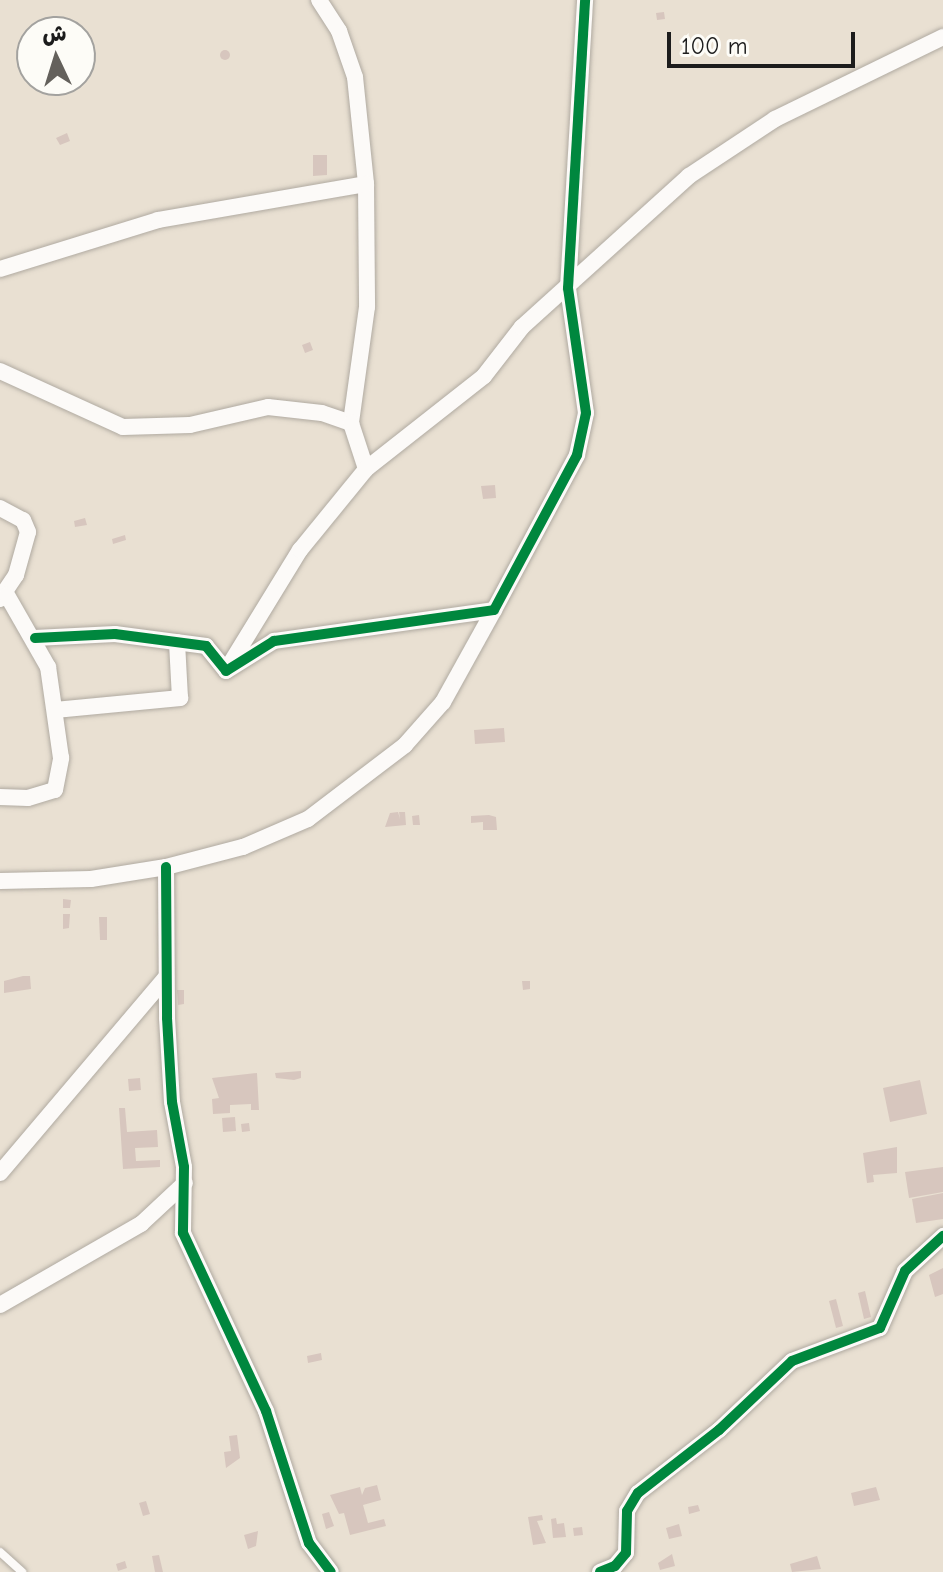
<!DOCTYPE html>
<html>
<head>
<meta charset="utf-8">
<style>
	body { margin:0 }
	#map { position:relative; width:943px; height:1572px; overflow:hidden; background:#e9e0d2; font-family:"Comic Neue","Playpen Sans Arabic",sans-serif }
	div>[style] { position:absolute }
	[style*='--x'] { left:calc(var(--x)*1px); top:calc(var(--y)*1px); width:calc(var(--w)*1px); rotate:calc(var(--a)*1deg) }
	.building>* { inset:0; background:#d7c6be }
	.round { border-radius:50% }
	.roads { filter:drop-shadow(0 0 2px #b0aaa1) drop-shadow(0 0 2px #b0aaa1) }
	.service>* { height:8px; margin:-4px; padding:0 4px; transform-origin:4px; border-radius:4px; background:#fcfaf8 }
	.minor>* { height:16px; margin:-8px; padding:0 8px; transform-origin:8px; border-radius:8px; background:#fcfaf8 }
	.cycleway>* { height:10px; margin:-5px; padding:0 5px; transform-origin:5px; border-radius:5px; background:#00873e }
	span { translate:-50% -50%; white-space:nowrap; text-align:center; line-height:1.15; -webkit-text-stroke:7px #fdfcf7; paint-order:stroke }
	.north { position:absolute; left:16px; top:16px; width:80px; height:80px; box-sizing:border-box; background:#fdfcf7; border:2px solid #a3a29f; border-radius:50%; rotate:356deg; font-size:22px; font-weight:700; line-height:32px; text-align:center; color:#1c1c1c }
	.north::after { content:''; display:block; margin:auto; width:28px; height:36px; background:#64615c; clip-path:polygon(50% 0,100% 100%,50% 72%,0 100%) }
	.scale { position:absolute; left:667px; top:32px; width:188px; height:36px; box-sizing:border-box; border:4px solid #1c1c1c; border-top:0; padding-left:10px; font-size:24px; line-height:28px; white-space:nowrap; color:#1c1c1c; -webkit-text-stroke:6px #fdfcf7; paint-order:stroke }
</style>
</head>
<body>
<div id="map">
	<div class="building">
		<div style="clip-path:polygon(664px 12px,665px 19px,657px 20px,656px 13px)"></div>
		<div class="round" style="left:220px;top:50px;width:10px;height:10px"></div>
		<div style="clip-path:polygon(67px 133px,70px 141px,60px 145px,56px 138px)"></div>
		<div style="clip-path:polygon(313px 155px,327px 155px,327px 175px,313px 176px)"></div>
		<div style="clip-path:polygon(310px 342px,313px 350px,305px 353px,302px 345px)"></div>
		<div style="clip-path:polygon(495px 485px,496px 498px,483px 499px,481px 486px)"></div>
		<div style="clip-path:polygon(85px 518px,87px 525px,75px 527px,74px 521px)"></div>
		<div style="clip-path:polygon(125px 535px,126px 540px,113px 544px,112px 539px)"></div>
		<div style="clip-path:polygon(504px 728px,505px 742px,475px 744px,474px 730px)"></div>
		<div style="clip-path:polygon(398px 812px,400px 819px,399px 812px,405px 812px,406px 825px,385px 827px,390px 813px)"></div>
		<div style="clip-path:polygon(419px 815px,420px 825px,413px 825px,412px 816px)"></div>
		<div style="clip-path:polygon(489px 815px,496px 817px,497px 830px,483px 830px,483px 822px,471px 823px,471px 816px)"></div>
		<div style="clip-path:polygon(63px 899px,71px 900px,70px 908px,63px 908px)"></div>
		<div style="clip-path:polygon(63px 914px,70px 914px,69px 928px,63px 929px)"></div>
		<div style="clip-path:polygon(99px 917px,107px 917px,107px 940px,100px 940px)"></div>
		<div style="clip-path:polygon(23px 976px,30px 976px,31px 989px,4px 993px,4px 981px)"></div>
		<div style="clip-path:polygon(522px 981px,530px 981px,530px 989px,523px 990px)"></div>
		<div style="clip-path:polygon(177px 990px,184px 990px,184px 1004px,178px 1005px)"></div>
		<div style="clip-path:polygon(301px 1071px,301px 1078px,294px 1080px,276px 1078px,275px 1073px)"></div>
		<div style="clip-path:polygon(257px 1073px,259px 1110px,251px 1110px,251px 1104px,230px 1105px,230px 1113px,213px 1114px,212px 1099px,219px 1098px,212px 1078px)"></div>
		<div style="clip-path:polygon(140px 1078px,141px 1090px,129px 1091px,128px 1079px)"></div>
		<div style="clip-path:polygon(920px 1080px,927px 1114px,890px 1122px,883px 1088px)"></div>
		<div style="clip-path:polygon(119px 1108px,125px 1108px,127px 1132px,157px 1130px,158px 1147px,135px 1148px,136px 1161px,160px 1160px,160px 1167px,123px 1169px)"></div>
		<div style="clip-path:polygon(235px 1117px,236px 1131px,223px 1132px,222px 1118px)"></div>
		<div style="clip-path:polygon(249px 1123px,250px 1131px,242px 1132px,241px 1124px)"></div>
		<div style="clip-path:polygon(897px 1147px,897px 1173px,873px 1175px,874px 1182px,867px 1183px,863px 1153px)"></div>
		<div style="clip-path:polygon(943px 1167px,943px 1192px,909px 1198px,905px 1172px)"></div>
		<div style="clip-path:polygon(943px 1193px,943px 1219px,916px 1223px,912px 1199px)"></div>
		<div style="clip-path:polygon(943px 1268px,943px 1294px,935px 1297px,929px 1275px)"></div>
		<div style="clip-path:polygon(865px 1291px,871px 1317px,864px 1319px,858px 1293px)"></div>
		<div style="clip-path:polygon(836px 1299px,843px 1326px,836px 1328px,829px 1301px)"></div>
		<div style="clip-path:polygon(321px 1353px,322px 1360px,308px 1363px,307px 1356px)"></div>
		<div style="clip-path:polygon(237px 1435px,240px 1458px,226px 1468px,224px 1452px,231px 1451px,229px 1436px)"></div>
		<div style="clip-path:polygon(377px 1485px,381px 1500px,363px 1505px,368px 1523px,384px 1519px,386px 1526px,350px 1535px,344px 1513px,339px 1514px,330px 1495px,360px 1487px,362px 1495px,365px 1488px)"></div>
		<div style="clip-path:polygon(876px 1487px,880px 1500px,854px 1506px,851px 1493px)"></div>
		<div style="clip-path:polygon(146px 1501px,150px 1514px,143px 1516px,139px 1503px)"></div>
		<div style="clip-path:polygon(698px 1505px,700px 1511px,689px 1514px,688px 1507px)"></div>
		<div style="clip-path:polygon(329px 1512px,334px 1526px,326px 1529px,322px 1514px)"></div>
		<div style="clip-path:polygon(542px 1515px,543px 1520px,537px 1521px,546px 1543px,533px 1545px,528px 1517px)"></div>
		<div style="clip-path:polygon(556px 1518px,557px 1524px,564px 1523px,566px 1537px,553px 1538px,551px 1519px)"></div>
		<div style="clip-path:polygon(679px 1524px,682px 1536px,669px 1539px,666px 1528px)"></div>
		<div style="clip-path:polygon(582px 1527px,583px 1535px,574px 1536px,573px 1528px)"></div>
		<div style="clip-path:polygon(258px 1531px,256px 1546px,248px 1549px,244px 1535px)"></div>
		<div style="clip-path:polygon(672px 1554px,675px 1566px,660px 1570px,658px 1563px)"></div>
		<div style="clip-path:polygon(159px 1555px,163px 1572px,155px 1572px,152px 1556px)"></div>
		<div style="clip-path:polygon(817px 1556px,821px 1569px,792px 1572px,790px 1564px)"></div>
		<div style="clip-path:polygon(125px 1561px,127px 1568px,118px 1571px,116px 1564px)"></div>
	</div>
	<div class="roads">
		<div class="service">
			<div style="--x:0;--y:1552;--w:30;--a:42"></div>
		</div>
		<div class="minor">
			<div style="--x:319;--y:0;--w:37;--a:57"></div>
			<div style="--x:339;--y:31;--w:49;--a:70.8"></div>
			<div style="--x:355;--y:77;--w:108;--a:84.1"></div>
			<div style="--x:366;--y:184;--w:123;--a:89.5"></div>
			<div style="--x:367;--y:307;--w:117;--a:97.9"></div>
			<div style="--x:0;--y:269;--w:165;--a:-17.2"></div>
			<div style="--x:158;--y:220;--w:211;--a:-9.8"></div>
			<div style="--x:0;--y:371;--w:135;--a:24.5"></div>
			<div style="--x:123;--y:427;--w:67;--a:-1.7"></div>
			<div style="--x:190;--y:425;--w:80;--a:-13"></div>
			<div style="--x:268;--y:407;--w:54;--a:6.3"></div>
			<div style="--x:322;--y:413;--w:31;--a:19"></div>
			<div style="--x:351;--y:423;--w:48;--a:71.9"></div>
			<div style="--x:0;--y:508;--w:26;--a:28"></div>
			<div style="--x:23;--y:520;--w:13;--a:67"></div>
			<div style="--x:28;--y:532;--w:45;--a:105.6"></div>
			<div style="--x:16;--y:575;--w:29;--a:124"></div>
			<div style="--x:35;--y:638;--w:80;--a:-2.9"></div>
			<div style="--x:115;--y:634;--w:92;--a:7.5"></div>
			<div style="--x:206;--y:646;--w:32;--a:51"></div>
			<div style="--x:226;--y:671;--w:57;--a:-32"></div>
			<div style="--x:274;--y:641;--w:222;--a:-8"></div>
			<div style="--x:494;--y:610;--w:176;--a:-61.8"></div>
			<div style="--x:577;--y:455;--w:43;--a:-77.9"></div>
			<div style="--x:586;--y:413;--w:126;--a:-98.2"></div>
			<div style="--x:568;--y:288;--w:289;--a:-86.6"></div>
			<div style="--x:227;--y:669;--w:140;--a:-58.5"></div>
			<div style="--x:300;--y:550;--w:104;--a:-50.8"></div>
			<div style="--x:366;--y:469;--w:150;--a:-38.2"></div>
			<div style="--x:484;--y:376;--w:62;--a:-52.2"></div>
			<div style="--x:522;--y:327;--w:225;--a:-42.1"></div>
			<div style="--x:689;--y:176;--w:103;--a:-33.5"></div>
			<div style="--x:775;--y:119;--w:187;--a:-26"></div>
			<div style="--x:55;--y:710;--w:126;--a:-5.5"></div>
			<div style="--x:180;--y:698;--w:56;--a:-93.1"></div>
			<div style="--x:0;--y:797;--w:28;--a:2"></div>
			<div style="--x:28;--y:798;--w:28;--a:-17"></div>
			<div style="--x:55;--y:790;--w:33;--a:-79"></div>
			<div style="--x:61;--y:758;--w:92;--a:-98.1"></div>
			<div style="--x:48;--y:667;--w:83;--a:-119.7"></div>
			<div style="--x:166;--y:867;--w:151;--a:89.6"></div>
			<div style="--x:167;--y:1018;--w:84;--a:86.6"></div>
			<div style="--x:172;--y:1102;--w:66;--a:79.5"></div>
			<div style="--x:184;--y:1167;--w:66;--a:90.9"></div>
			<div style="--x:183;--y:1233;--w:196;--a:65"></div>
			<div style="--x:266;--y:1411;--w:139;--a:72"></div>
			<div style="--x:309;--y:1543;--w:36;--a:53"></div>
			<div style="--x:0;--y:881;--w:91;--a:-1.3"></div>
			<div style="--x:91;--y:879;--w:76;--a:-9.1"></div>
			<div style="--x:166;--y:867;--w:80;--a:-14.6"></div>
			<div style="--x:243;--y:847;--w:71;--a:-23.3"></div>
			<div style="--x:308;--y:819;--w:122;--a:-37.3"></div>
			<div style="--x:405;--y:745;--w:57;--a:-48.5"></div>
			<div style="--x:443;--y:702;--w:105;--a:-61"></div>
			<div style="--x:0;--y:1173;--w:257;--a:-49.7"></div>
			<div style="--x:0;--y:1305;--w:163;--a:-29.9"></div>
			<div style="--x:141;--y:1224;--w:60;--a:-43"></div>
			<div style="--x:600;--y:1572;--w:16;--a:-22"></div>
			<div style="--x:615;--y:1566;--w:17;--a:-50"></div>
			<div style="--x:626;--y:1553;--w:42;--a:-88.6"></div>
			<div style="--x:627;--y:1511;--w:21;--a:-59"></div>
			<div style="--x:638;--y:1493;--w:103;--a:-37.9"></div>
			<div style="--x:719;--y:1430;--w:100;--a:-43.4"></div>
			<div style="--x:792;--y:1361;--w:94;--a:-20.6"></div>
			<div style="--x:880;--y:1328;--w:62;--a:-66.3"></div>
			<div style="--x:905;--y:1271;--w:52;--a:-42.6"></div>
		</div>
	</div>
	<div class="cycleway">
		<div style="--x:35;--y:638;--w:80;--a:-2.9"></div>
		<div style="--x:115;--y:634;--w:92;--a:7.5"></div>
		<div style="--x:206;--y:646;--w:32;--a:51"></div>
		<div style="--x:226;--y:671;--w:57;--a:-32"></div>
		<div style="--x:274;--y:641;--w:222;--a:-8"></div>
		<div style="--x:494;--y:610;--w:176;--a:-61.8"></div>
		<div style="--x:577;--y:455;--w:43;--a:-77.9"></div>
		<div style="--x:586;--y:413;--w:126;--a:-98.2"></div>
		<div style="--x:568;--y:288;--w:289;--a:-86.6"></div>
		<div style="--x:166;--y:867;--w:151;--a:89.6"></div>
		<div style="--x:167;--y:1018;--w:84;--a:86.6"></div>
		<div style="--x:172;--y:1102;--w:66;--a:79.5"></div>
		<div style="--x:184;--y:1167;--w:66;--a:90.9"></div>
		<div style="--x:183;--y:1233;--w:196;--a:65"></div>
		<div style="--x:266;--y:1411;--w:139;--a:72"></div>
		<div style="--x:309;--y:1543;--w:36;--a:53"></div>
		<div style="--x:600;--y:1572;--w:16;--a:-22"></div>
		<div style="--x:615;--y:1566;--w:17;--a:-50"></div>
		<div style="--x:626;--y:1553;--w:42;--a:-88.6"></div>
		<div style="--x:627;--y:1511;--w:21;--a:-59"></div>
		<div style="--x:638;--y:1493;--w:103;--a:-37.9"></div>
		<div style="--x:719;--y:1430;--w:100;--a:-43.4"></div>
		<div style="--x:792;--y:1361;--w:94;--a:-20.6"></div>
		<div style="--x:880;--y:1328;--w:62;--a:-66.3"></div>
		<div style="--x:905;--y:1271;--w:52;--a:-42.6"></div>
	</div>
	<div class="north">ش</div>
	<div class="scale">100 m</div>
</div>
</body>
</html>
